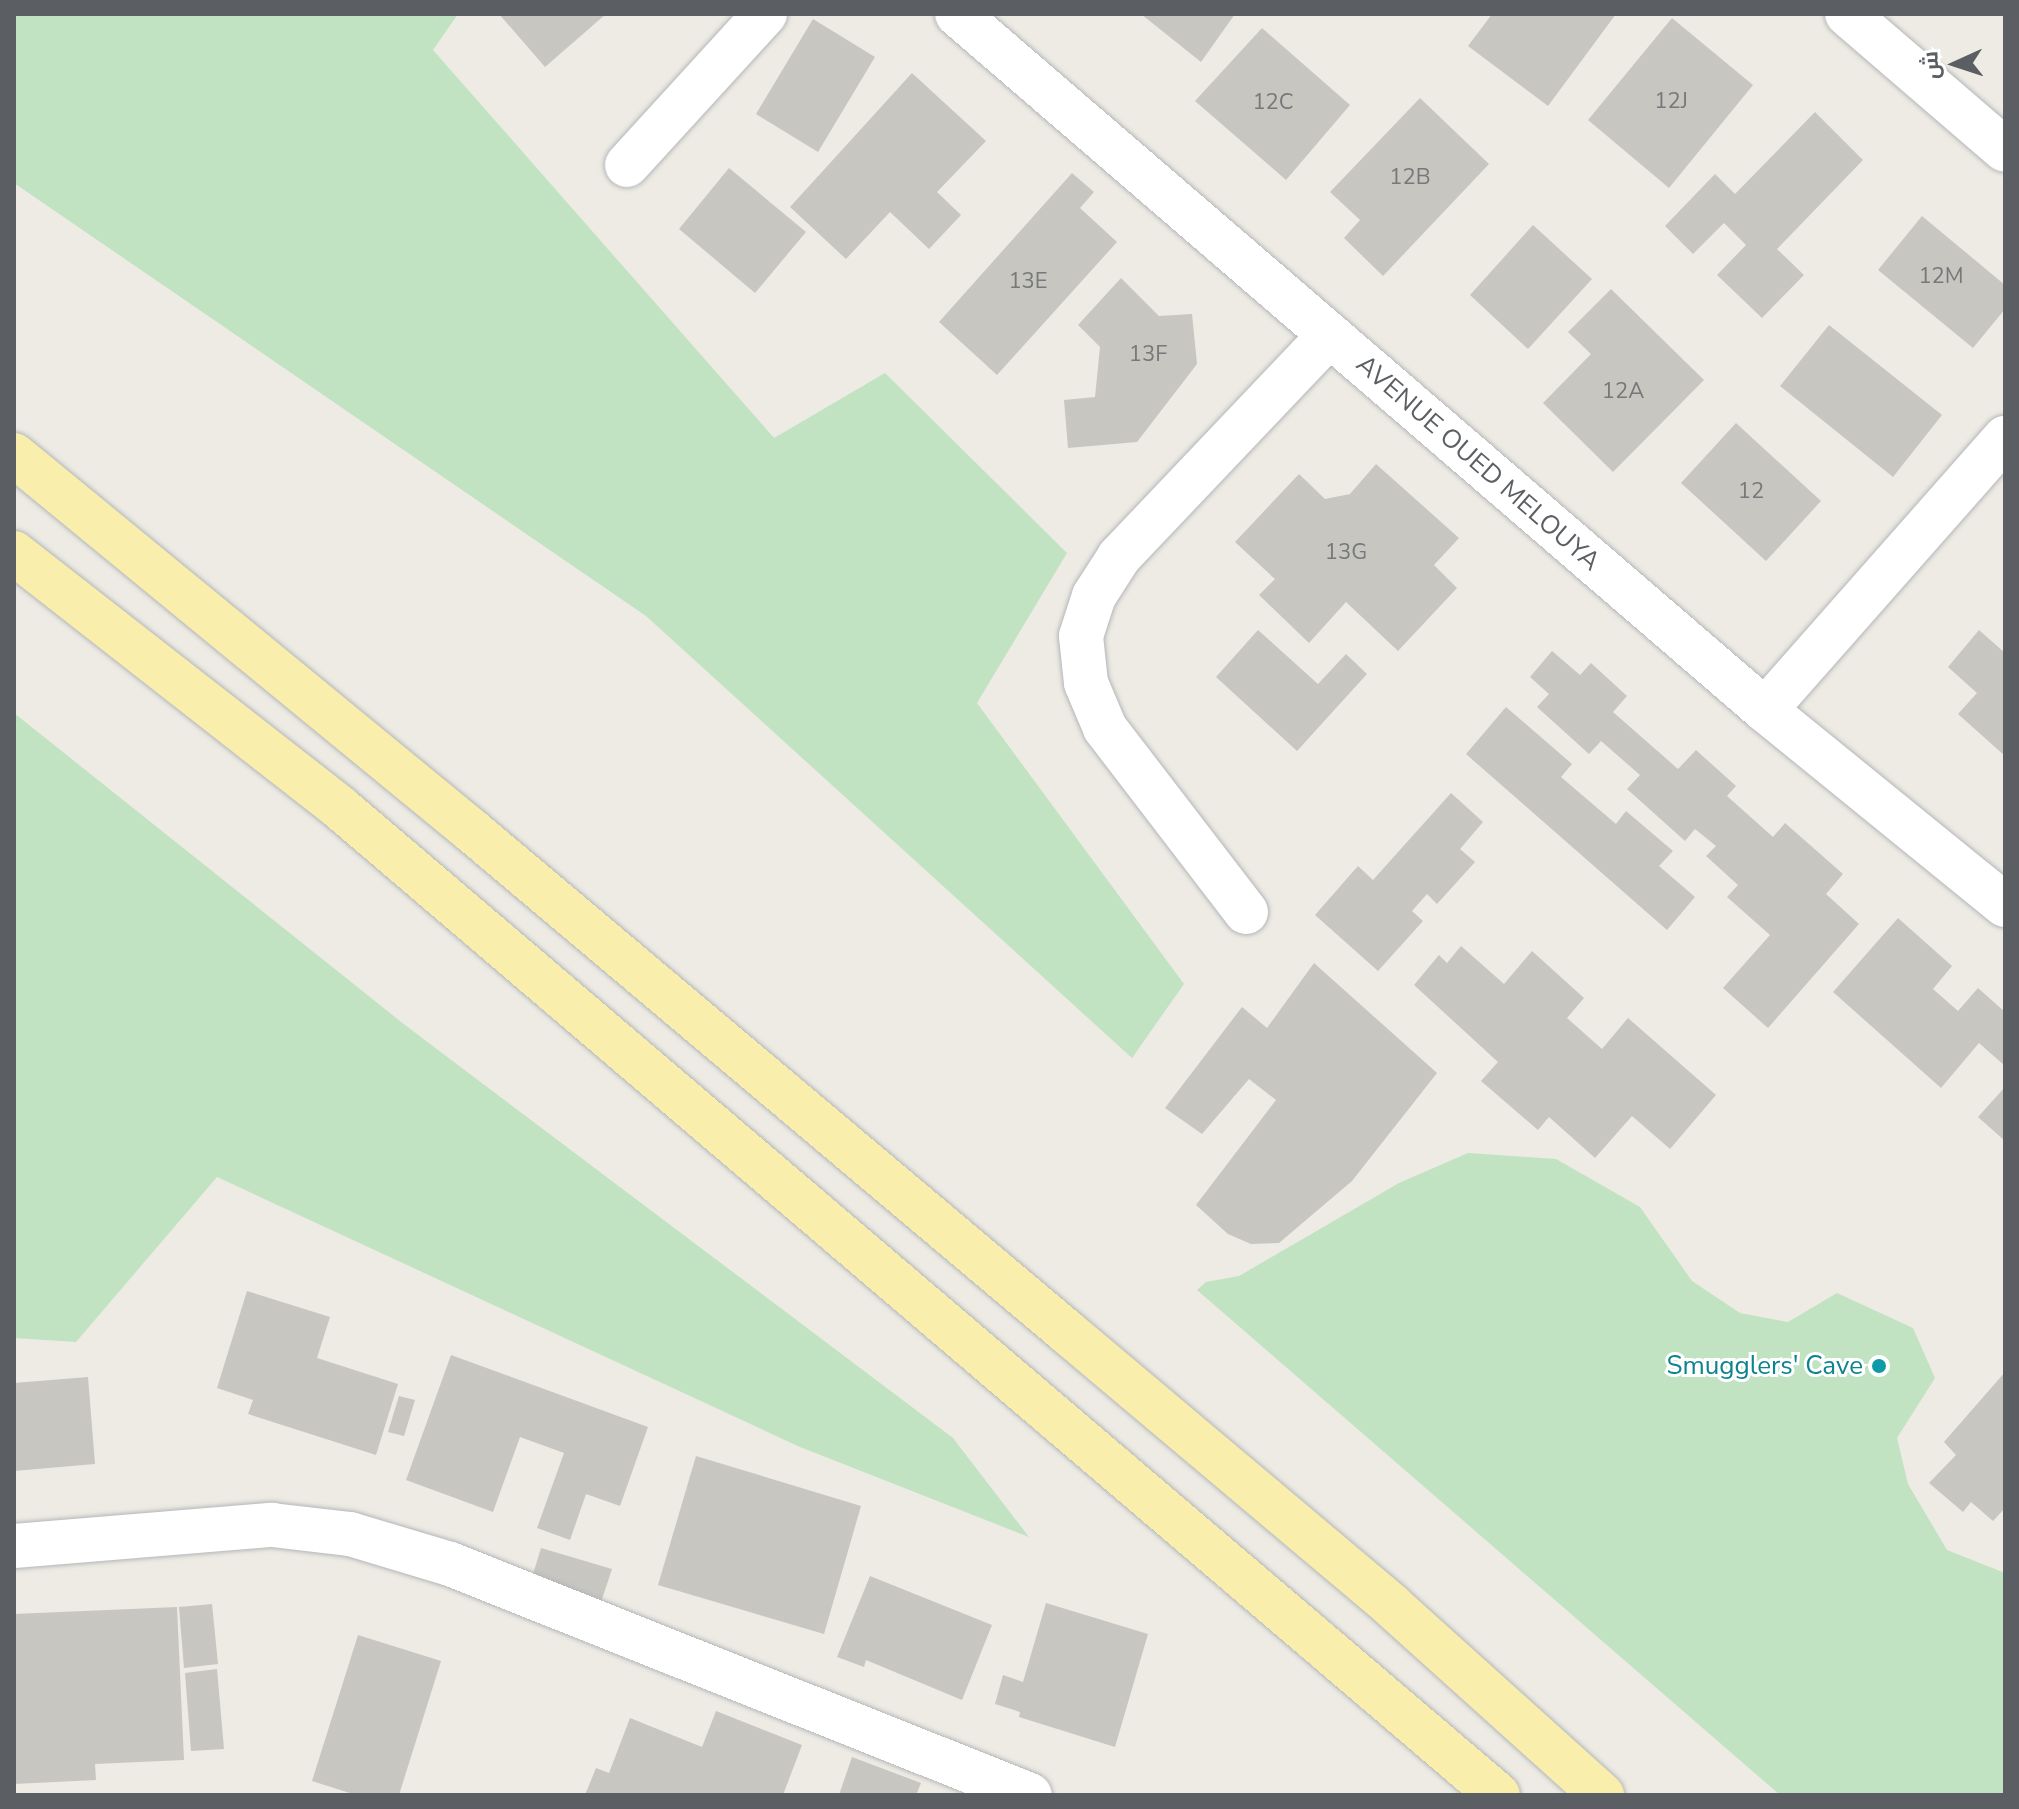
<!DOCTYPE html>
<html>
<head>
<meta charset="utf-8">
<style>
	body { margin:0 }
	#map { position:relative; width:2019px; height:1809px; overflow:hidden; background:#edebe3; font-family:"Nunito Sans",Cairo,sans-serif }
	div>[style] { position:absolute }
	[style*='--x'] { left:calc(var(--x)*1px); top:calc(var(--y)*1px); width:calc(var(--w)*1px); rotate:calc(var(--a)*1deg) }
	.green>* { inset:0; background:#c1e3c2 }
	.building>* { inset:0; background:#c8c6c0 }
	.roads { filter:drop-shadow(0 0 2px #b4b6ba) drop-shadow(0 0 2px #b4b6ba) }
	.minor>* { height:44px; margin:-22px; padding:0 22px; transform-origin:22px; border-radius:22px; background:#fff }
	.primary>* { height:44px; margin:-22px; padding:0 22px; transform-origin:22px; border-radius:22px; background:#f9eeac }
	.dots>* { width:22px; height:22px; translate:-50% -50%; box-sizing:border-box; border:4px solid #fff; border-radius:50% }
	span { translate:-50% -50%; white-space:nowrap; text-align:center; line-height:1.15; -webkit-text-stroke:6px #fff; paint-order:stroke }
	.number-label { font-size:22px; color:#76797a }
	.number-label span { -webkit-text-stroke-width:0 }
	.street-label { font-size:26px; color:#5b5f63 }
	.culture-label { font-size:26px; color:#0d838f }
	.right { translate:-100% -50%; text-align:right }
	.frame { position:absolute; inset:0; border:16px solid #5b5f63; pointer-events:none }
	.north { position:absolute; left:1915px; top:24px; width:80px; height:80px; -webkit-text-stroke:6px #fff; paint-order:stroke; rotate:267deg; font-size:22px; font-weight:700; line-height:32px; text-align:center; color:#5b5f63 }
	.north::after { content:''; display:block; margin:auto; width:28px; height:36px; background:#5b5f63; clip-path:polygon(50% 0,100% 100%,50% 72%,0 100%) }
</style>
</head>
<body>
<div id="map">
	<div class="green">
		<div style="clip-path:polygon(14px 14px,458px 14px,433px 50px,774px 438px,885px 373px,1067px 553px,977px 703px,1184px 984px,1132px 1058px,646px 616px,14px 183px)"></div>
		<div style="clip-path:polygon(14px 713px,405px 1025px,953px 1438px,1029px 1537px,800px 1447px,217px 1177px,76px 1342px,14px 1338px)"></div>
		<div style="clip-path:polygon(1468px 1153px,1556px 1159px,1640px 1207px,1692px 1281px,1740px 1313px,1788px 1322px,1837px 1293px,1913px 1328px,1935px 1378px,1897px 1438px,1908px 1484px,1947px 1550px,2005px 1573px,2005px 1795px,1780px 1795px,1197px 1290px,1206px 1282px,1239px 1276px,1399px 1183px)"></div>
	</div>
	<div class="building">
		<div style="clip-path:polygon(499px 14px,606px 14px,545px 67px)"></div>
		<div style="clip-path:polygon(1141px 14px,1235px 14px,1201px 62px)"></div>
		<div style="clip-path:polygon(1492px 14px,1616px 14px,1548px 106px,1468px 46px)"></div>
		<div style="clip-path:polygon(1672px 18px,1753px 85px,1669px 188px,1588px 120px)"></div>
		<div style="clip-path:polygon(813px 19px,875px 57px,818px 152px,756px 114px)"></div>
		<div style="clip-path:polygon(1262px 28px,1350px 105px,1286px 180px,1195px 101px)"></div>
		<div style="clip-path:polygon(912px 73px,986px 141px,937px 192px,961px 215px,929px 249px,890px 212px,846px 259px,790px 207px)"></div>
		<div style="clip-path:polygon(1420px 98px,1489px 164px,1383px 276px,1344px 238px,1360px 220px,1330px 192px)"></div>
		<div style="clip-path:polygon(1815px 112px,1863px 160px,1777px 249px,1804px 275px,1762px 318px,1717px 275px,1746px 245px,1724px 223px,1693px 254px,1665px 226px,1715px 174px,1735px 194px)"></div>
		<div style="clip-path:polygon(729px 168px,806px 232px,755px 293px,679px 229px)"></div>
		<div style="clip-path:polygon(1072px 173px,1094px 192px,1080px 208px,1117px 242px,997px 375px,939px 322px)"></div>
		<div style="clip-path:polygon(1922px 216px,2005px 285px,2005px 309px,1973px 348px,1878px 270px)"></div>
		<div style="clip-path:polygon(1533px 225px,1592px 279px,1528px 349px,1470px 295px)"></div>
		<div style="clip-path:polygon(1121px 278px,1159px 316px,1192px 314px,1197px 364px,1137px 442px,1068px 448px,1064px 400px,1095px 397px,1100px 347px,1078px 325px)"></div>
		<div style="clip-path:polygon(1611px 289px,1704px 380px,1613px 472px,1543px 403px,1591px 354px,1568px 332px)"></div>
		<div style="clip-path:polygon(1829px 325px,1942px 415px,1893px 477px,1780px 386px)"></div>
		<div style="clip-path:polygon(1736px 423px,1821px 501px,1766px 561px,1681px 483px)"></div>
		<div style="clip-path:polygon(1376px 464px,1459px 538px,1434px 565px,1457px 588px,1398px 651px,1346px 602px,1309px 643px,1259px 595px,1275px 579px,1235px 542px,1299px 474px,1325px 499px,1350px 494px)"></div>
		<div style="clip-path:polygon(1258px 630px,1318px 684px,1346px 654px,1367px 674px,1297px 751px,1216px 677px)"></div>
		<div style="clip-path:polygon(1979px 630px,2005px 653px,2005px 756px,1958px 714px,1977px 693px,1948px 667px)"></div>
		<div style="clip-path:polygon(1552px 651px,1580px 675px,1591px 663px,1627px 696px,1613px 712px,1678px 769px,1696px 750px,1736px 786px,1727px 796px,1773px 837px,1785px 823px,1843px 874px,1826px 894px,1859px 924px,1768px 1028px,1723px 988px,1770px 935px,1727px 897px,1738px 885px,1706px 856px,1716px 846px,1695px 829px,1685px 841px,1627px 789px,1640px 775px,1601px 741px,1589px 754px,1537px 707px,1549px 694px,1530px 677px)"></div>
		<div style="clip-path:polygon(1506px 707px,1572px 764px,1561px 777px,1616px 824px,1626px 811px,1673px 851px,1659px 866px,1695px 897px,1667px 930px,1466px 754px)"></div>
		<div style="clip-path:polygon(1451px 793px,1483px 822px,1460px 849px,1475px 862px,1437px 904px,1427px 894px,1412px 911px,1423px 921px,1378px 971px,1315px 915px,1358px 866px,1373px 880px)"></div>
		<div style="clip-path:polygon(1898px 918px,1952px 966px,1933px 989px,1958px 1011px,1978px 988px,2005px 1012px,2005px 1066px,1979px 1043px,1941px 1088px,1833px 992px)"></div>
		<div style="clip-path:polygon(1461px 946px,1504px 984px,1532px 951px,1584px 998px,1567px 1018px,1602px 1049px,1628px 1018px,1716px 1095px,1670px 1149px,1632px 1116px,1595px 1158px,1549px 1117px,1538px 1130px,1481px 1081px,1498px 1062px,1414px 985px,1439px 955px,1447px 963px)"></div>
		<div style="clip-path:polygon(1314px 963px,1437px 1073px,1352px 1181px,1279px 1243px,1251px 1244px,1228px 1234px,1196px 1205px,1276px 1100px,1249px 1079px,1202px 1134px,1165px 1108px,1242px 1007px,1267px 1028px)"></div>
		<div style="clip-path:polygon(2005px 1087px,2005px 1141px,1978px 1117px)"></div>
		<div style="clip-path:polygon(247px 1291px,330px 1317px,317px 1358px,398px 1384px,376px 1455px,248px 1414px,253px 1400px,217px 1388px)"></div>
		<div style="clip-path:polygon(451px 1355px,648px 1427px,620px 1506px,586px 1494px,570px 1540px,537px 1528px,564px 1453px,520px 1437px,493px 1512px,406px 1480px)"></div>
		<div style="clip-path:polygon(2005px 1372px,2005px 1508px,1993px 1521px,1971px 1502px,1963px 1512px,1929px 1483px,1956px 1455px,1944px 1442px)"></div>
		<div style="clip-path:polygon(88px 1377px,95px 1464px,14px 1471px,14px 1383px)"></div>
		<div style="clip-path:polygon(399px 1396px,415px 1400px,404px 1436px,388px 1432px)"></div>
		<div style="clip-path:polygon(696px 1456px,861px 1506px,824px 1634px,658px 1585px)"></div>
		<div style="clip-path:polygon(541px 1548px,612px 1569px,600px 1605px,530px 1584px)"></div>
		<div style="clip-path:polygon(870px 1576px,992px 1625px,962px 1700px,866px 1660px,864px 1667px,837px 1657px)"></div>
		<div style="clip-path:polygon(1046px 1603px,1148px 1634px,1115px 1747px,1019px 1717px,1020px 1712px,995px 1704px,1003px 1675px,1023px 1682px)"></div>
		<div style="clip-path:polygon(212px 1604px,218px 1664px,184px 1668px,179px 1607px)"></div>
		<div style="clip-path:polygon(177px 1607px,184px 1760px,95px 1764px,96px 1780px,14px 1784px,14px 1614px)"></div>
		<div style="clip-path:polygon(358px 1635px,441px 1661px,399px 1795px,356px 1795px,312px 1781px)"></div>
		<div style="clip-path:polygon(217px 1669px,224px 1749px,191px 1751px,185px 1673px)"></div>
		<div style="clip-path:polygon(716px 1711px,802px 1745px,783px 1795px,585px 1795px,596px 1768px,609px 1773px,630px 1718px,702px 1747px)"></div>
		<div style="clip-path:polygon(852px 1757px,921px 1783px,916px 1795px,839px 1795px)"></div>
	</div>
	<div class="roads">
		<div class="minor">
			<div style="--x:957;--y:14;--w:1066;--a:40.74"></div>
			<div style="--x:1765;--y:710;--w:309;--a:39.1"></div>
			<div style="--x:1847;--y:14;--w:208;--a:40.7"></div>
			<div style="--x:627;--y:165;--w:205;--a:-47.6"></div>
			<div style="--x:1765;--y:710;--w:363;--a:-48.6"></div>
			<div style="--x:1246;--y:912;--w:232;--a:-127.5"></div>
			<div style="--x:1105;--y:728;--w:49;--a:-112.9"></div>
			<div style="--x:1086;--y:683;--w:47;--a:-96.1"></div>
			<div style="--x:1081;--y:636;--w:42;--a:-72"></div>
			<div style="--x:1094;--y:596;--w:46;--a:-57.3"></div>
			<div style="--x:1119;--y:557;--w:306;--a:-46.5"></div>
			<div style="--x:14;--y:1546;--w:259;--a:-4.7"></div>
			<div style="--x:272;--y:1525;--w:79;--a:6.6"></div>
			<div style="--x:350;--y:1534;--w:104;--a:16.7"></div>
			<div style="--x:450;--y:1564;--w:624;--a:21.72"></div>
		</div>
		<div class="primary">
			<div style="--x:14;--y:455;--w:593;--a:39.38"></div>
			<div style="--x:472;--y:831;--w:778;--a:40.1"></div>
			<div style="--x:1067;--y:1332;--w:425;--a:40.1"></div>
			<div style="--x:1392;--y:1606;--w:283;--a:42"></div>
			<div style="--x:14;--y:553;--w:412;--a:38"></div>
			<div style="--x:339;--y:807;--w:1523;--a:40.45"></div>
		</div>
	</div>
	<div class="dots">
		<div style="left:1879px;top:1366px;background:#0f9aa8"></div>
	</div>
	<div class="number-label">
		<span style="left:1671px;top:102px">12J</span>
		<span style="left:1273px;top:103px">12C</span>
		<span style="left:1410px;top:178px">12B</span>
		<span style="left:1941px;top:277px">12M</span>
		<span style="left:1028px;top:282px">13E</span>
		<span style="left:1148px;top:355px">13F</span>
		<span style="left:1623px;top:392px">12A</span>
		<span style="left:1751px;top:492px">12</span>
		<span style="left:1346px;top:553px">13G</span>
	</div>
	<div class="street-label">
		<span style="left:1478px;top:463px;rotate:41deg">AVENUE OUED MELOUYA</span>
	</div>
	<div class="culture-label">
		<span class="right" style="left:1863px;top:1366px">Smugglers' Cave</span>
	</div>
	<div class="frame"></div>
	<div class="north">ش</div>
</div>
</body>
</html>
